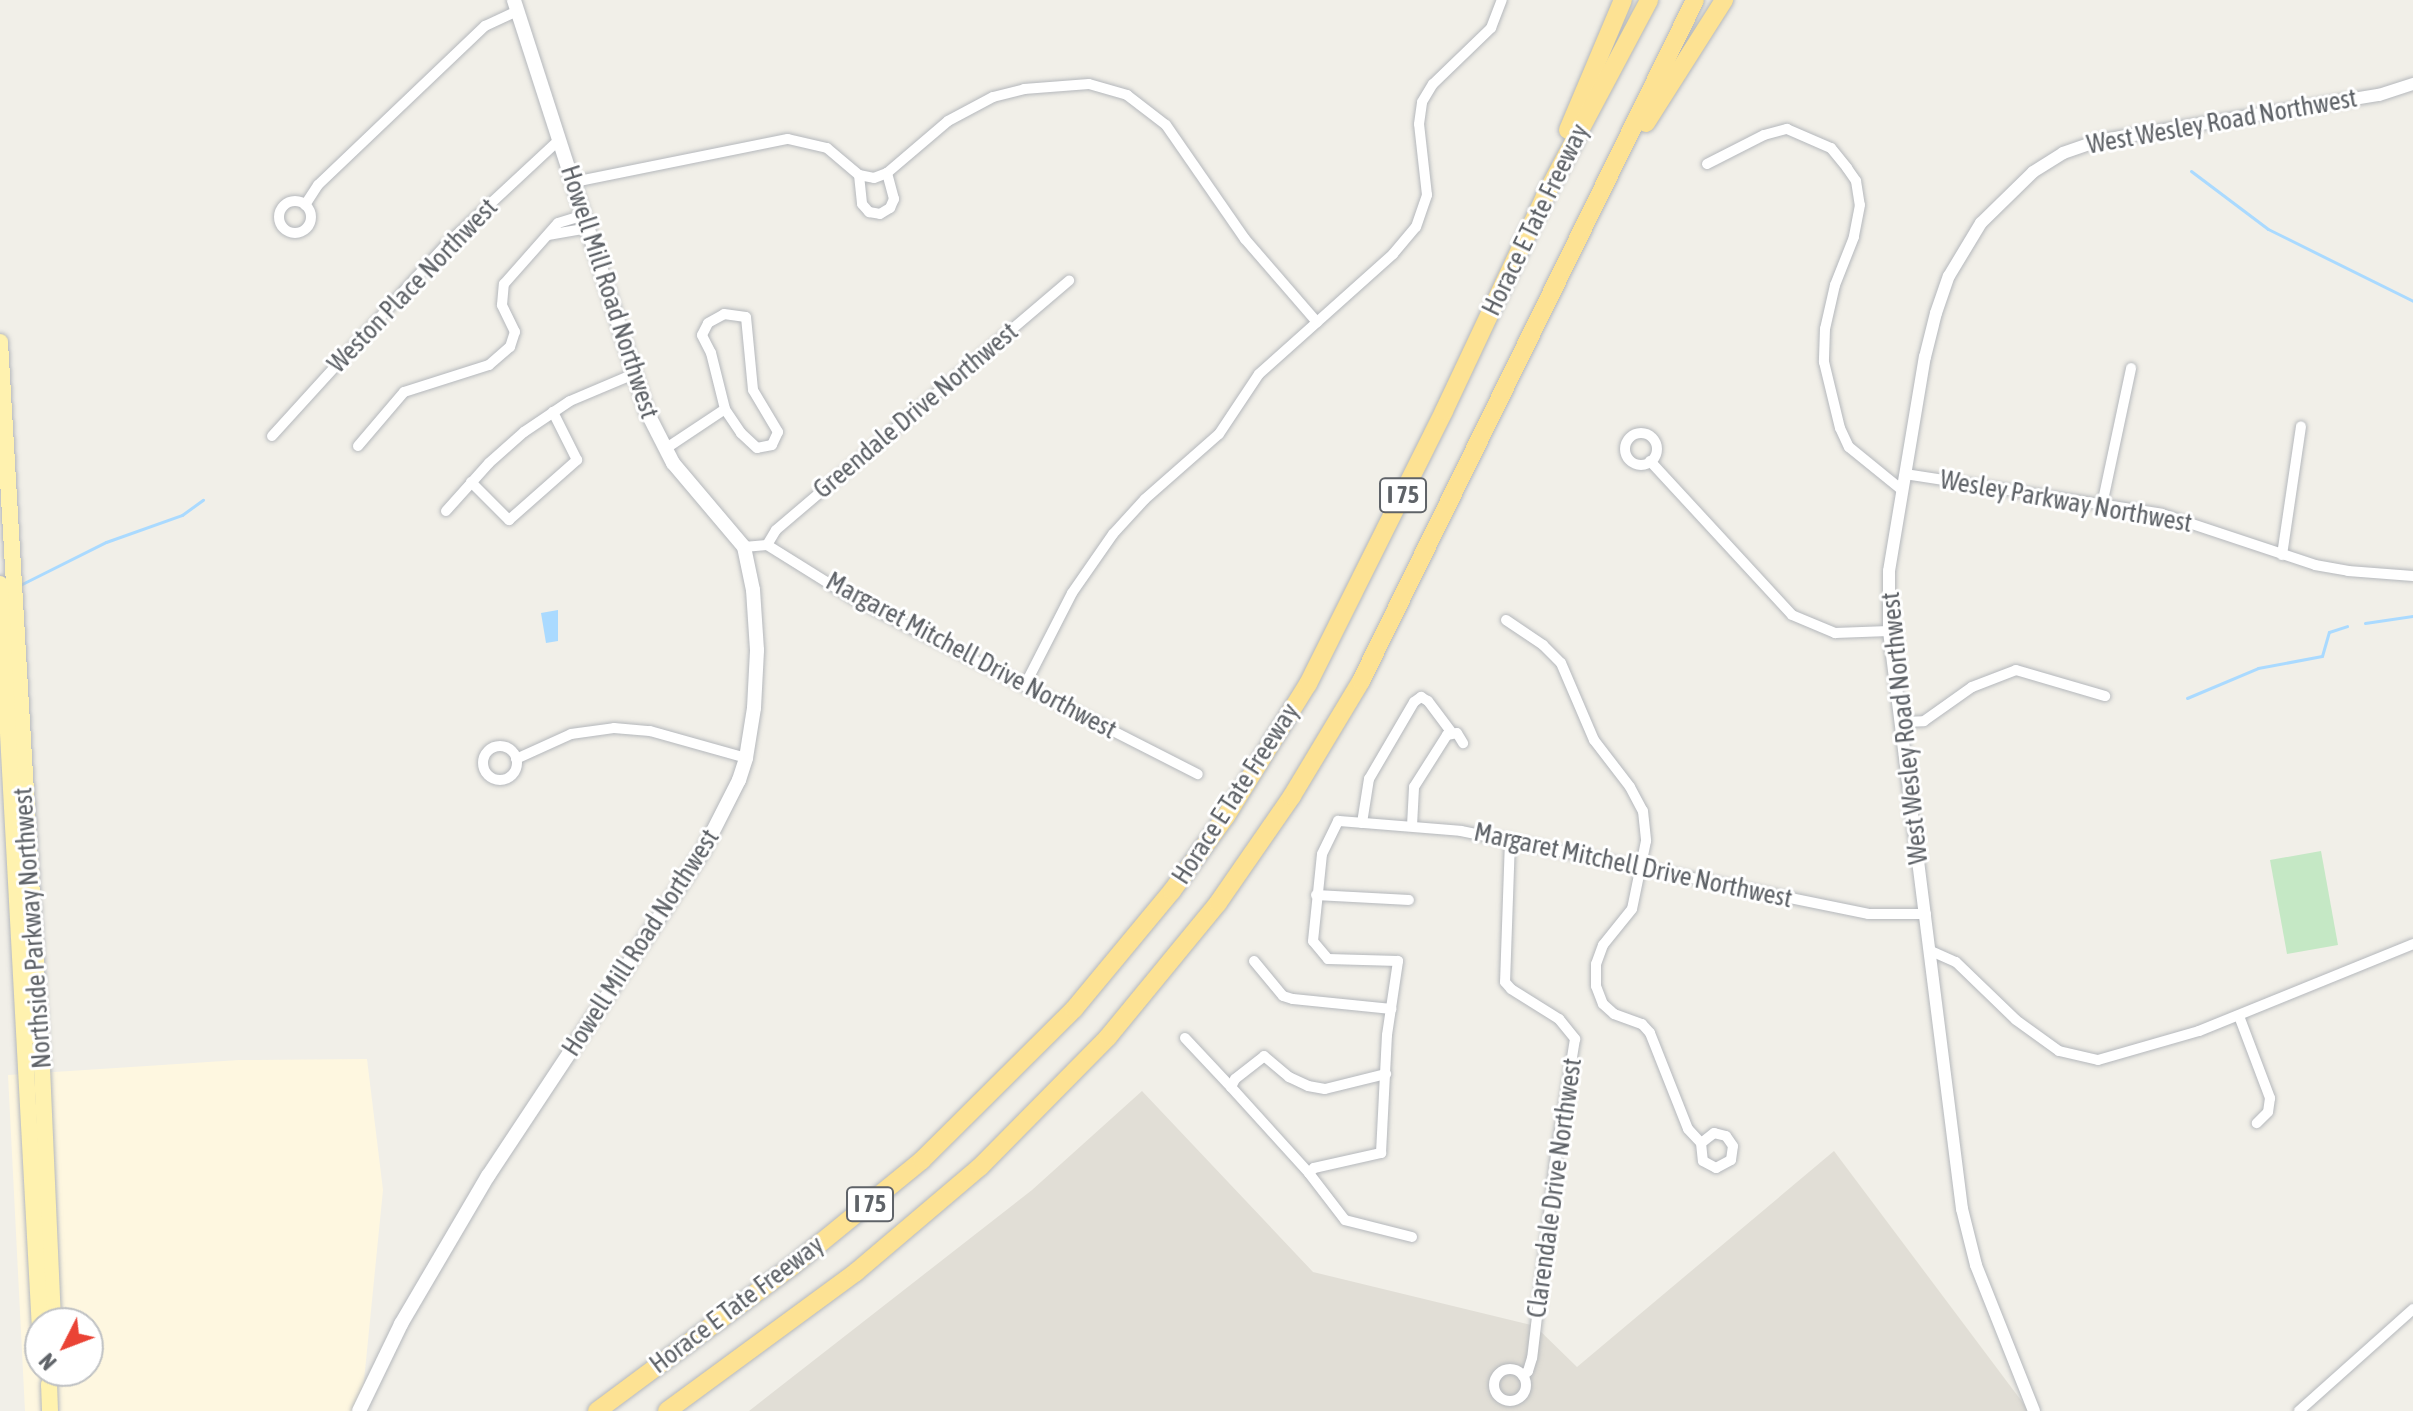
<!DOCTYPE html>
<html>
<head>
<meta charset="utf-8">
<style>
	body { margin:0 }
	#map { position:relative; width:2413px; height:1411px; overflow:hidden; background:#f1efe8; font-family:"Asap Condensed",sans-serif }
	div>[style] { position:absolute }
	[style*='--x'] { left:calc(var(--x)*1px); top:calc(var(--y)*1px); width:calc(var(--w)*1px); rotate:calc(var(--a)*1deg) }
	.commercial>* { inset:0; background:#fef7e0 }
	.education>* { inset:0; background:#e1ded6 }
	.green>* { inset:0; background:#c5e8c5 }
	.water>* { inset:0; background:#aadaff }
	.stream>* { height:3px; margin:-1.5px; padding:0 1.5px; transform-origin:1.5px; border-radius:1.5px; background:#aadaff }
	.roads { filter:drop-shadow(0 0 2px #b5b8bc) drop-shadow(0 0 2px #b5b8bc) }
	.minor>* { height:10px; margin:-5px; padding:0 5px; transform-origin:5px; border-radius:5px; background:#fff }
	.minor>.ring { margin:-5px; padding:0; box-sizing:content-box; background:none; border:10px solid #fff; border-radius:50% }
	.tertiary>* { height:12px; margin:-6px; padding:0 6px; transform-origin:6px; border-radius:6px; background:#fff }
	.secondary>* { height:14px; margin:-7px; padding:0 7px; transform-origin:7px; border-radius:7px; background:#fff }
	.primary>* { height:16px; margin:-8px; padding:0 8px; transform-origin:8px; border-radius:8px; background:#fff2af }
	.motorway>* { height:18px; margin:-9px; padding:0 9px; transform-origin:9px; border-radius:9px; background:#fde293 }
	span { translate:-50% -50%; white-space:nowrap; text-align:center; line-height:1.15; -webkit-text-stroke:6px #fff; paint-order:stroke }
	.shield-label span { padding:2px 6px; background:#fff; border:2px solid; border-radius:6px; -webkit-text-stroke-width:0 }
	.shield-label { font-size:24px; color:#5f6368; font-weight:700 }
	.street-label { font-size:26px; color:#5f6368 }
	.north { position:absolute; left:24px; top:1307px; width:80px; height:80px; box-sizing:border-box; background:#fff; border:2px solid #bfc1c3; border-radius:50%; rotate:228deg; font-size:22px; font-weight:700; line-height:32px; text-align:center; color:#5f6368 }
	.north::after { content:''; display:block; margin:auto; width:28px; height:36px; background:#ea4335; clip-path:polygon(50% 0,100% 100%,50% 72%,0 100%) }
</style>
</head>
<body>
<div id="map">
	<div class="commercial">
		<div style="clip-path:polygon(evenodd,367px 1059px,383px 1190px,361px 1411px,25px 1411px,8px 1075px,239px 1060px,367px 1059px,40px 1323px,88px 1323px,88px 1371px,40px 1371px,40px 1323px)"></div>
	</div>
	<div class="education">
		<div style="clip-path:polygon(1142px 1091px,1313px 1272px,1535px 1326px,1577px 1367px,1834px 1151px,2029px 1411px,749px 1411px,1032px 1190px)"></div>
	</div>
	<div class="green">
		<div style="clip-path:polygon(2321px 851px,2338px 945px,2287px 954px,2270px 860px)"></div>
	</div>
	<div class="water">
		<div style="clip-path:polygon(558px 610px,558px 641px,546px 643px,541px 613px)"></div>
	</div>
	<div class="stream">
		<div style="--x:2191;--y:171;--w:96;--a:37"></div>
		<div style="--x:2268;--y:229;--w:162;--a:26.4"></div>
		<div style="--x:18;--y:586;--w:98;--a:-26.6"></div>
		<div style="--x:106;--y:542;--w:81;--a:-19.6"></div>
		<div style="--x:182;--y:515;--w:26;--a:-36"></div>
		<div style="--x:2365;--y:623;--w:49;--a:-8.3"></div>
		<div style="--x:2187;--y:698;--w:77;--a:-22.9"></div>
		<div style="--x:2258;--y:668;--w:65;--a:-10.6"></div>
		<div style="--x:2322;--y:656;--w:25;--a:-74"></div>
		<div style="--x:2329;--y:632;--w:19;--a:-18"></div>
	</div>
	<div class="roads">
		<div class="minor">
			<div style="--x:1707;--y:164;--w:64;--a:-27"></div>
			<div style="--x:1764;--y:135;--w:24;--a:-15"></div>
			<div style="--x:1787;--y:129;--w:48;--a:23.4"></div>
			<div style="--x:1831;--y:148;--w:26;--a:51"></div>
			<div style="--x:1847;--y:168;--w:16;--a:55"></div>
			<div style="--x:1856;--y:181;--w:24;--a:81"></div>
			<div style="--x:1860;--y:205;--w:33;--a:101"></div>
			<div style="--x:1854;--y:237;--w:52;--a:111.6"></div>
			<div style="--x:1835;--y:285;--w:45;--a:102.8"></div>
			<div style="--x:1825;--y:329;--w:33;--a:92"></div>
			<div style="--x:1824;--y:362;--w:68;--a:76.4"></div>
			<div style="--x:1840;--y:428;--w:21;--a:65"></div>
			<div style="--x:1849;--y:447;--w:68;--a:39.1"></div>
			<div style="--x:859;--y:175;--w:29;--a:84"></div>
			<div style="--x:862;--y:204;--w:11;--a:49"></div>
			<div style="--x:869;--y:212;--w:11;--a:10"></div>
			<div style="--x:880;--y:214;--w:12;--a:-31"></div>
			<div style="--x:890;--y:208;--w:10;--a:-66"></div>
			<div style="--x:894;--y:199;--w:27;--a:-105"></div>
			<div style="--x:574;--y:182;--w:218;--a:-11.4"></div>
			<div style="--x:788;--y:139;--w:40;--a:13"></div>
			<div style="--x:827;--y:148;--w:42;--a:40.2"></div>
			<div style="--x:859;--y:175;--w:15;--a:11"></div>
			<div style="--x:874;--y:178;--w:14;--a:-21"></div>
			<div style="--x:887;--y:173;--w:80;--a:-40.4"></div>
			<div style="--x:948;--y:121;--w:51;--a:-28.1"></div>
			<div style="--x:993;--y:97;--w:32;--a:-14"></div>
			<div style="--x:1024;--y:89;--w:65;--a:-4.4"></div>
			<div style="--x:1089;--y:84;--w:40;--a:16"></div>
			<div style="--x:1127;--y:95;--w:49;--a:37.6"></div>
			<div style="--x:1166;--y:125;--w:139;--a:55.3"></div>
			<div style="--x:1245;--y:239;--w:110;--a:49.1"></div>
			<div class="ring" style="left:279px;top:201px;width:22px;height:22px"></div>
			<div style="--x:305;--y:205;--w:24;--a:-57"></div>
			<div style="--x:318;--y:185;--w:231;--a:-43.6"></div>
			<div style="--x:485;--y:26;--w:35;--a:-25"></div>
			<div style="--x:548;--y:235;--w:42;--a:-9.7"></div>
			<div style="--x:724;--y:314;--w:22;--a:8"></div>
			<div style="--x:746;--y:317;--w:73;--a:84.5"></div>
			<div style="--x:753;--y:390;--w:49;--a:59.2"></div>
			<div style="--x:778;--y:432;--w:14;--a:115"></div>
			<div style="--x:772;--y:445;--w:15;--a:169"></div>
			<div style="--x:757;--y:448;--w:22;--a:-137"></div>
			<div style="--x:741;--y:433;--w:29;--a:-124"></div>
			<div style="--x:725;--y:409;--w:58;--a:-104"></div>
			<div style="--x:711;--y:353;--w:20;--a:-117"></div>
			<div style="--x:702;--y:335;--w:13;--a:-63"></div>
			<div style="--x:708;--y:323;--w:18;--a:-29"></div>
			<div class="ring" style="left:1625px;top:433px;width:22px;height:22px"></div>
			<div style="--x:272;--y:436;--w:258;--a:-47.7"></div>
			<div style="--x:446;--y:245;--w:154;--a:-42.9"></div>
			<div style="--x:358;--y:446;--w:71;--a:-49.6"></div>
			<div style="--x:404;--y:392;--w:89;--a:-17.6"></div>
			<div style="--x:489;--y:365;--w:28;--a:-41"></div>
			<div style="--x:510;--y:347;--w:16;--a:-72"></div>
			<div style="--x:515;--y:332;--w:30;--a:-116"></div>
			<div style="--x:502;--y:305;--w:21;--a:-85"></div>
			<div style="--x:504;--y:284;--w:81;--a:-48.5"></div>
			<div style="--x:558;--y:223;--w:27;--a:-17"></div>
			<div style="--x:665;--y:449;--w:72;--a:-33.7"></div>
			<div style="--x:1650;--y:461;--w:209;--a:47.3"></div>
			<div style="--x:1792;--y:615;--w:47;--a:22.7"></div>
			<div style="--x:1835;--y:633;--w:54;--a:-2.1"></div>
			<div style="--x:1905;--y:474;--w:260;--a:8.8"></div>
			<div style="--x:2162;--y:514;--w:161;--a:18.4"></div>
			<div style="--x:2315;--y:565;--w:34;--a:10"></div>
			<div style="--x:2348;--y:571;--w:65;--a:4.4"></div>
			<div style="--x:471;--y:482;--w:54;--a:45"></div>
			<div style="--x:509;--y:520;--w:91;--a:-41.4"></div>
			<div style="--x:577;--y:460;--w:54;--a:-116.6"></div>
			<div style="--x:2102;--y:505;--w:140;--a:-78"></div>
			<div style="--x:446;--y:511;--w:64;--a:-48.1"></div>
			<div style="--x:489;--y:463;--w:47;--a:-41.5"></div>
			<div style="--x:524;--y:432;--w:55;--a:-34"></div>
			<div style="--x:570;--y:401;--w:69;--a:-22.9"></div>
			<div style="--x:767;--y:545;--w:17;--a:-59"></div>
			<div style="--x:776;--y:530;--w:385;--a:-40.4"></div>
			<div style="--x:744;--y:547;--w:23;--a:-5"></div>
			<div style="--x:767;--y:545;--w:100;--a:31.9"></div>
			<div style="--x:852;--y:598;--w:388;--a:27"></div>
			<div style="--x:2282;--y:555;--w:130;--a:-81.6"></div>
			<div style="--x:1506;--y:620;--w:45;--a:34"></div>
			<div style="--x:1543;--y:645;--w:25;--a:45"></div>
			<div style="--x:1561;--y:663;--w:84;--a:66.8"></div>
			<div style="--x:1594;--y:740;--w:59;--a:52.5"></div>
			<div style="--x:1630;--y:787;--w:27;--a:62"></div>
			<div style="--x:1643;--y:811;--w:30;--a:84"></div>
			<div style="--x:1646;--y:841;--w:69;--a:101.6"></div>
			<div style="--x:1632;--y:909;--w:46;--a:128.9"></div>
			<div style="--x:1603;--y:945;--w:20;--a:110"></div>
			<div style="--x:1596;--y:964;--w:22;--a:90"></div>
			<div style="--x:1596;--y:986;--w:19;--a:69"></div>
			<div style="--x:1603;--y:1004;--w:15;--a:42"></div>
			<div style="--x:1614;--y:1014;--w:30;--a:20"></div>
			<div style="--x:1642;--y:1024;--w:12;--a:48"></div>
			<div style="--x:1650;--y:1033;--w:103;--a:68.4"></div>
			<div style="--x:1688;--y:1129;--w:19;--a:47"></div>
			<div style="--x:1701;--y:1143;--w:18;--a:84"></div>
			<div style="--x:1703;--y:1161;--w:15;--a:28"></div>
			<div style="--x:1716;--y:1168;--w:17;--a:-28"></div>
			<div style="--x:1731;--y:1160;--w:14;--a:-82"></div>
			<div style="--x:1733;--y:1146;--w:12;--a:-125"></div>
			<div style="--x:1726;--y:1136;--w:12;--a:-166"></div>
			<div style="--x:1714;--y:1133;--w:16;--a:142"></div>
			<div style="--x:1025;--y:685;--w:103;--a:-62.9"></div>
			<div style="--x:1072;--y:593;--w:72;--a:-55.2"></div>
			<div style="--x:1113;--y:534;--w:47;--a:-47.6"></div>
			<div style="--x:1145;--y:499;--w:98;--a:-41.3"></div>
			<div style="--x:1219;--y:434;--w:72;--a:-56.3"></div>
			<div style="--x:1259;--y:374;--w:180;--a:-41.8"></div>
			<div style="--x:1393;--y:254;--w:35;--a:-50"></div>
			<div style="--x:1416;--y:227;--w:34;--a:-71"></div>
			<div style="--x:1427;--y:195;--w:71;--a:-96.4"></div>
			<div style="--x:1419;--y:124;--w:22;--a:-82"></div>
			<div style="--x:1422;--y:102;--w:21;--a:-59"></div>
			<div style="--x:1433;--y:84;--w:81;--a:-44"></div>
			<div style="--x:1491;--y:28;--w:30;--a:-69"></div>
			<div style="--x:1901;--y:722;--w:23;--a:-2"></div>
			<div style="--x:1924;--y:721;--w:59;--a:-35.3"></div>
			<div style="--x:1972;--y:687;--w:47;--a:-21.1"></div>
			<div style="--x:2016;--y:670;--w:93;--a:16.3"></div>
			<div class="ring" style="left:483px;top:746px;width:24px;height:24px"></div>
			<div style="--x:516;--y:759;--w:60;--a:-24.4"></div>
			<div style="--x:571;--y:734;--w:43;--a:-7.9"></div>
			<div style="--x:614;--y:728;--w:36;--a:5"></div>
			<div style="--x:650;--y:731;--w:100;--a:15.7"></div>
			<div style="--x:1362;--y:823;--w:45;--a:-81"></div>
			<div style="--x:1369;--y:779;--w:89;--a:-59.7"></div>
			<div style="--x:1414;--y:702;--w:9;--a:-36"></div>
			<div style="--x:1421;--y:697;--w:8;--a:30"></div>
			<div style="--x:1428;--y:701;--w:39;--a:53"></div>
			<div style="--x:1412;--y:826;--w:39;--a:-87"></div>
			<div style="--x:1414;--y:787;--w:62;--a:-57.6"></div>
			<div style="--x:1447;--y:735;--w:10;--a:-11"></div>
			<div style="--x:1457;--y:733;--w:12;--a:59"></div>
			<div style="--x:1510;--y:840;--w:142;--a:92"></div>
			<div style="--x:1505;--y:982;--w:9;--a:49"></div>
			<div style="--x:1511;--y:989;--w:57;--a:32"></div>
			<div style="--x:1559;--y:1019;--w:26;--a:51"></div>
			<div style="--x:1575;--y:1039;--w:118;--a:99.3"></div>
			<div style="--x:1556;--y:1155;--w:204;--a:96.7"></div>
			<div style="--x:1532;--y:1358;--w:14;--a:107"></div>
			<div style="--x:1528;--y:1371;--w:7;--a:135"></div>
			<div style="--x:1316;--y:895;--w:93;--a:3.1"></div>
			<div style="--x:1931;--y:951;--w:27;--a:24"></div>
			<div style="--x:1956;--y:962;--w:83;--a:44"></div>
			<div style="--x:2016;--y:1020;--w:53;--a:35.8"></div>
			<div style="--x:2059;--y:1051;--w:40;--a:13"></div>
			<div style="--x:2098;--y:1060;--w:105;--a:-16"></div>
			<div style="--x:2199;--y:1031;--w:231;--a:-22.1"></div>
			<div style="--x:1254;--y:961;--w:45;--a:50.4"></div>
			<div style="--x:1283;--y:996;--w:10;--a:17"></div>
			<div style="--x:1293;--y:999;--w:99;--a:5.8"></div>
			<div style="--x:2239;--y:1016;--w:88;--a:69.3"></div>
			<div style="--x:2270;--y:1098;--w:14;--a:98"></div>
			<div style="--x:2268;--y:1112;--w:16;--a:135"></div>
			<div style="--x:1185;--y:1038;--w:67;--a:46.8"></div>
			<div style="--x:1309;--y:1173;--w:116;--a:-132.2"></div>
			<div style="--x:1231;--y:1087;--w:9;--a:-63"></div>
			<div style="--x:1235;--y:1079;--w:37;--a:-38"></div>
			<div style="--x:1264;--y:1056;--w:33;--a:40"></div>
			<div style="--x:1289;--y:1077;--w:21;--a:25"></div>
			<div style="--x:1308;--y:1086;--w:17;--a:10"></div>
			<div style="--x:1325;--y:1089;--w:63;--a:-13.8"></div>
			<div style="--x:1412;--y:1237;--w:69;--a:-165.8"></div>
			<div style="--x:1345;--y:1220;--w:59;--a:-127.5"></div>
			<div style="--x:1309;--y:1173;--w:7;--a:-45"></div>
			<div style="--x:1314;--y:1168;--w:69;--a:-12.6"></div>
			<div style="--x:1381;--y:1153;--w:118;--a:-87.1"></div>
			<div style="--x:1387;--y:1035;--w:75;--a:-81.5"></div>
			<div style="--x:1398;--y:961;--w:70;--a:-178.4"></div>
			<div style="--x:1328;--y:959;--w:23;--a:-130"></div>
			<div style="--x:1313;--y:941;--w:87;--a:-84.1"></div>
			<div style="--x:1322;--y:854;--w:37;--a:-64"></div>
			<div style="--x:1338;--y:821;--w:123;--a:4.6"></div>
			<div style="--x:1461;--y:831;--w:415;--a:11.5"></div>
			<div style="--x:1868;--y:914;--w:58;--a:0"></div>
			<div class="ring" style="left:1494px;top:1369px;width:22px;height:22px"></div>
			<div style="--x:2299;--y:1411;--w:153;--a:-41.8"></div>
		</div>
		<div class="tertiary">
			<div style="--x:2034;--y:1411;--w:157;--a:-111.7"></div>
			<div style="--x:1976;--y:1265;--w:58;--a:-104"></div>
			<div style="--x:1962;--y:1209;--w:583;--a:-97.2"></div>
			<div style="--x:1889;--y:631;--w:60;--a:-90"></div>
			<div style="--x:1889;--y:571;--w:217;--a:-80.5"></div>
			<div style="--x:1925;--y:357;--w:45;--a:-76"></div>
			<div style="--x:1936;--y:313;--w:39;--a:-71"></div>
			<div style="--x:1949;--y:276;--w:62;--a:-58.9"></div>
			<div style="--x:1981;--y:223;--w:73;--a:-44.4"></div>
			<div style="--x:2033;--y:172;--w:36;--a:-32"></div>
			<div style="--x:2063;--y:153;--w:36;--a:-19"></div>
			<div style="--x:2097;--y:141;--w:286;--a:-9.3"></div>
			<div style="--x:2379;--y:95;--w:36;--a:-18"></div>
		</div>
		<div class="secondary">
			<div style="--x:359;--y:1411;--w:97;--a:-64.2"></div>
			<div style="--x:401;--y:1324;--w:172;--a:-59.6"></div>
			<div style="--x:488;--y:1176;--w:390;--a:-56.5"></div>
			<div style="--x:703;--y:851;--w:80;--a:-63.1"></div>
			<div style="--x:739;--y:780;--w:23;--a:-72"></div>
			<div style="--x:746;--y:758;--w:51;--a:-80.9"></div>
			<div style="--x:754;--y:708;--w:58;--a:-87"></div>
			<div style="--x:757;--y:650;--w:60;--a:-93.8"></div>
			<div style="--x:753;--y:590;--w:44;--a:-101.8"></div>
			<div style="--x:744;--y:547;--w:110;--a:-130.2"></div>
			<div style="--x:673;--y:463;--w:57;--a:-117"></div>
			<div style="--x:647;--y:412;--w:433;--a:-107.9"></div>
		</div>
		<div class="primary">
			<div style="--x:0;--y:342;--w:727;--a:86.69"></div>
			<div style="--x:42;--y:1068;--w:255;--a:87.5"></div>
			<div style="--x:0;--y:584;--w:748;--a:86.93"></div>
			<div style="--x:50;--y:1411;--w:26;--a:-92"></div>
			<div style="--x:49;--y:1385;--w:15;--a:-74"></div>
		</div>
		<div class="motorway">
			<div style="--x:1646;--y:123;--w:146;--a:-57.6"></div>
			<div style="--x:1568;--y:130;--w:141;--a:-67.1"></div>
			<div style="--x:597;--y:1411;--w:242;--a:-36.6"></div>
			<div style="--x:791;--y:1267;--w:169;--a:-39.2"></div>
			<div style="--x:922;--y:1160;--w:214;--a:-44.8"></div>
			<div style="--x:1074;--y:1009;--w:153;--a:-50.3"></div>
			<div style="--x:1172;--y:891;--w:92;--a:-54.2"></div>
			<div style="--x:1226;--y:816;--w:155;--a:-58.2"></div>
			<div style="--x:1308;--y:684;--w:305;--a:-63.5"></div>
			<div style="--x:1444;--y:411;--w:238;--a:-64.8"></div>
			<div style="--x:1545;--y:196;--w:222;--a:-62"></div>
			<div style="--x:667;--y:1411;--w:235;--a:-36.3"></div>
			<div style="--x:856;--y:1272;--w:162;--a:-40.3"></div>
			<div style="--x:980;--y:1167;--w:182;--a:-45.4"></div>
			<div style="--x:1108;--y:1037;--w:173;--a:-50.6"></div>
			<div style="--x:1218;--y:903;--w:130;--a:-55.3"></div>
			<div style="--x:1292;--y:796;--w:134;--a:-59"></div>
			<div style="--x:1361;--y:681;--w:758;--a:-63.87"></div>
		</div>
	</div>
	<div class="shield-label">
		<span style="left:1403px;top:495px">I 75</span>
		<span style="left:870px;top:1204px">I 75</span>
	</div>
	<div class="street-label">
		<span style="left:2222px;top:122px;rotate:-10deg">West Wesley Road Northwest</span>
		<span style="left:1536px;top:220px;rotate:-64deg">Horace E Tate Freeway</span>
		<span style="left:413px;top:286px;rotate:-46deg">Weston Place Northwest</span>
		<span style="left:609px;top:292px;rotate:72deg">Howell Mill Road Northwest</span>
		<span style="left:916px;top:411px;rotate:-40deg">Greendale Drive Northwest</span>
		<span style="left:2066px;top:502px;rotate:10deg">Wesley Parkway Northwest</span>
		<span style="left:971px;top:656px;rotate:28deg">Margaret Mitchell Drive Northwest</span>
		<span style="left:1905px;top:728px;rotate:-96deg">West Wesley Road Northwest</span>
		<span style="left:1236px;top:794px;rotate:-57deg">Horace E Tate Freeway</span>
		<span style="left:1633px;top:866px;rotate:12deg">Margaret Mitchell Drive Northwest</span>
		<span style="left:33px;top:928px;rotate:-94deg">Northside Parkway Northwest</span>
		<span style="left:641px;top:943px;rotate:-57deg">Howell Mill Road Northwest</span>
		<span style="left:1555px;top:1188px;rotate:-82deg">Clarendale Drive Northwest</span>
		<span style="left:737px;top:1305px;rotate:-37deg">Horace E Tate Freeway</span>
	</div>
	<div class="north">N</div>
</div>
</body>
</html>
